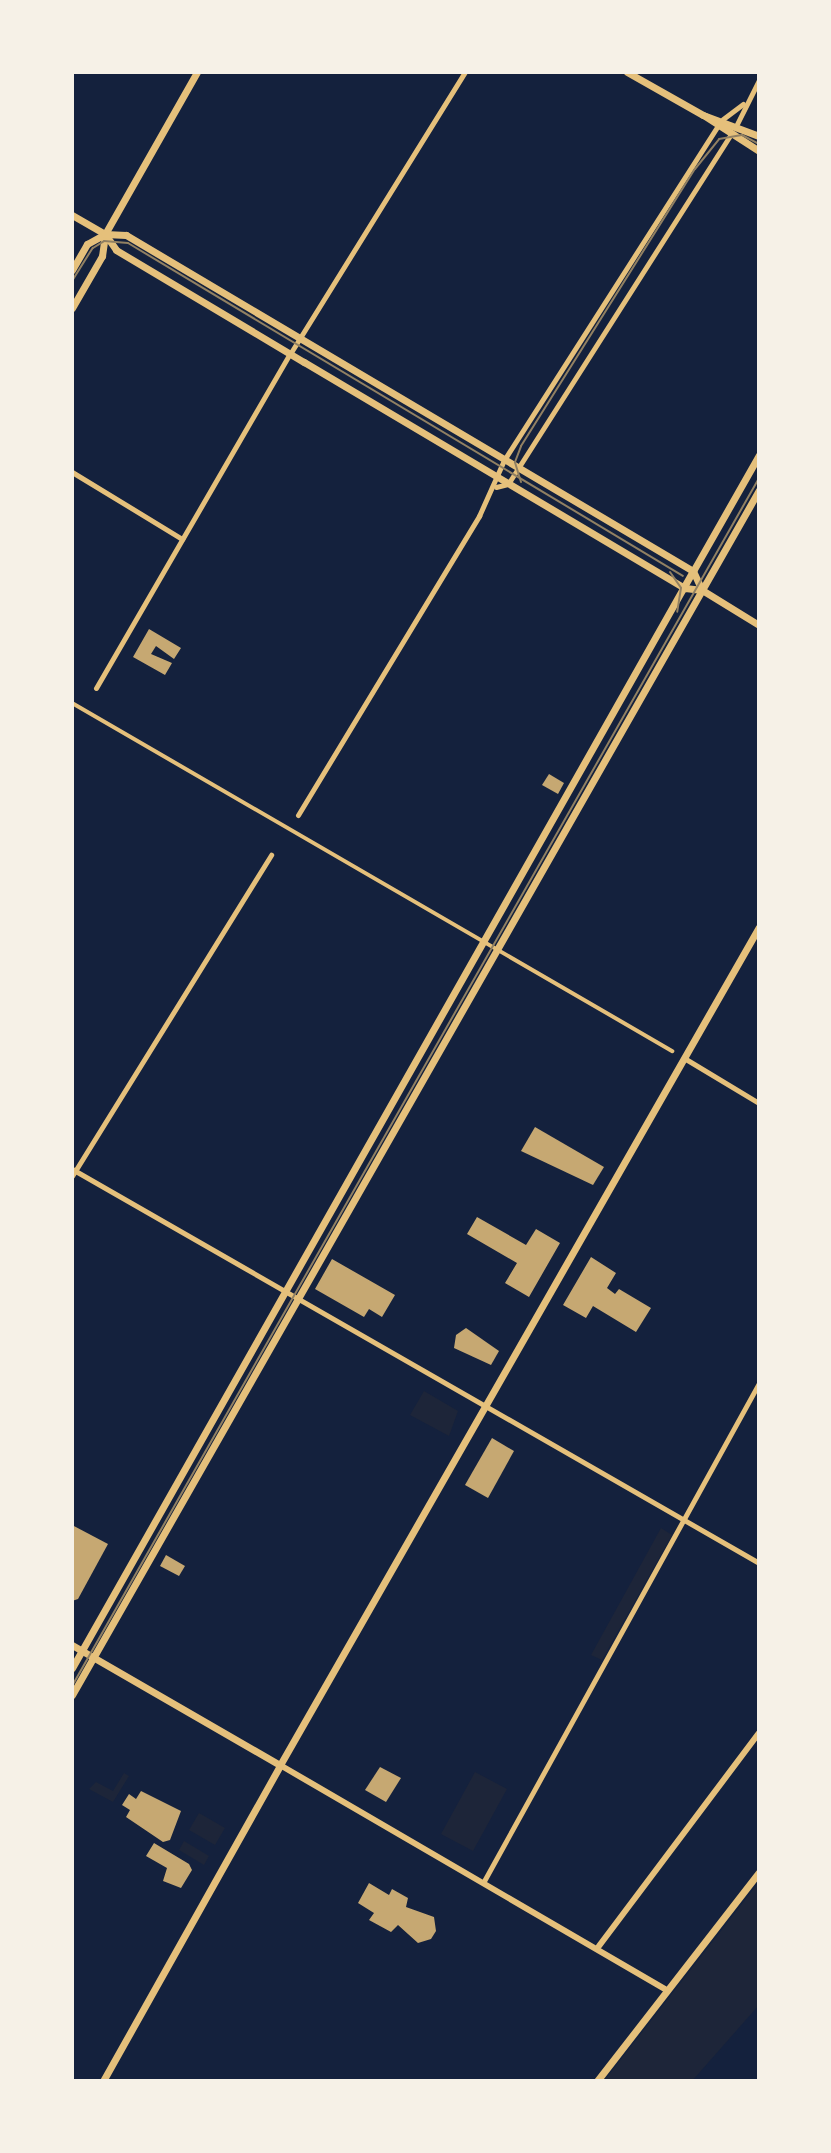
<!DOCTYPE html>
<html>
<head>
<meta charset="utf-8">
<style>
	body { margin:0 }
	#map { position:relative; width:831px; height:2153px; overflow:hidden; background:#14213d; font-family:Roboto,sans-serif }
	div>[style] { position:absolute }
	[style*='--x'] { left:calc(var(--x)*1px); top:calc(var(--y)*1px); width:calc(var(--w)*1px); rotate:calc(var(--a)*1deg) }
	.green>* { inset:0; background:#1d2539 }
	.building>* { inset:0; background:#c6a872 }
	.pedestrian>* { height:4px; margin:-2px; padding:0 2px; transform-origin:2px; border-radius:2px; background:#e5c07b }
	.minor>* { height:5px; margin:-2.5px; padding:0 2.5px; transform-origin:2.5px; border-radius:2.5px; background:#e5c07b }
	.tertiary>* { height:6px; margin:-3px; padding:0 3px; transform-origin:3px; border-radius:3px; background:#e5c07b }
	.secondary>* { height:7px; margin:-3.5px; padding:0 3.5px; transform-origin:3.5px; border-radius:3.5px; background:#e5c07b }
	.primary>* { height:7px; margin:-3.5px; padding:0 3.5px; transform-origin:3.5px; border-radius:3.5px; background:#e5c07b }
	.tram>* { height:2px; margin:-1px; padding:0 1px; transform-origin:1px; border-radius:1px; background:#918062 }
	span { translate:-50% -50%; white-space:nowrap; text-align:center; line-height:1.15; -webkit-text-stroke:8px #f6f1e7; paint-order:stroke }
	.frame { position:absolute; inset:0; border:74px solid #f6f1e7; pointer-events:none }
</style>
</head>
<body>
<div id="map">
	<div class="green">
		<div style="clip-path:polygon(424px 1391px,458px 1411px,449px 1436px,410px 1415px)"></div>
		<div style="clip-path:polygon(661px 1528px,672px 1535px,602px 1660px,591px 1655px)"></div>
		<div style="clip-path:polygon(475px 1772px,507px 1789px,473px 1851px,441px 1834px)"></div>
		<div style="clip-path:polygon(124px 1773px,129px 1776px,113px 1802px,89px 1789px,96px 1782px,113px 1791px)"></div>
		<div style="clip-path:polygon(199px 1813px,225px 1828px,215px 1845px,189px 1830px)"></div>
		<div style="clip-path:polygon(184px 1841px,209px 1856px,204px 1865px,179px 1850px)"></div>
		<div style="clip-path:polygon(759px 1882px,759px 2005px,692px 2081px,604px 2081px)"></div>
	</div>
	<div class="building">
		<div style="clip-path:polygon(149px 629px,181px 648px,174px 659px,156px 646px,151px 654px,172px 663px,165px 675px,133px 657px)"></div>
		<div style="clip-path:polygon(549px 774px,564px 783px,558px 794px,542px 785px)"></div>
		<div style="clip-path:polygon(535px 1127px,604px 1167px,593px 1185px,521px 1151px)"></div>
		<div style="clip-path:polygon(477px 1217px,526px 1245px,536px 1229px,560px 1243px,529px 1297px,505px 1283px,517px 1263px,467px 1234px)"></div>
		<div style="clip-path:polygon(591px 1257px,616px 1273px,607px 1288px,615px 1294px,619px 1289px,651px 1308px,636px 1332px,593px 1306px,586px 1318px,563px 1305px)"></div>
		<div style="clip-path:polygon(332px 1259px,395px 1295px,382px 1317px,369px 1309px,364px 1317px,315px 1289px)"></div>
		<div style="clip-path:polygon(466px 1328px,499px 1351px,491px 1365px,454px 1348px,456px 1335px)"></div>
		<div style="clip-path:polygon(492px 1438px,514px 1451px,488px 1498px,465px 1485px)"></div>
		<div style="clip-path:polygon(72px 1525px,108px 1544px,78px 1599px,72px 1601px)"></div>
		<div style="clip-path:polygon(166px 1555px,185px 1566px,179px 1576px,160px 1566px)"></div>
		<div style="clip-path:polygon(380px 1767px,401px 1778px,386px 1802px,365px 1790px)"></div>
		<div style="clip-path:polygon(141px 1791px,181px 1811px,170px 1840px,163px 1842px,126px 1817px,130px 1810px,122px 1805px,129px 1794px,136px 1799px)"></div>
		<div style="clip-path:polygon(154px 1843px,189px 1864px,192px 1870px,181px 1888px,163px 1881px,167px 1868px,146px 1856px)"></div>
		<div style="clip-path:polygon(369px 1883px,389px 1895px,392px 1889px,408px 1898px,406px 1907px,434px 1917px,436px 1931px,431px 1939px,418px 1943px,398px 1925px,391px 1932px,369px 1920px,374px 1913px,358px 1903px)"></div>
	</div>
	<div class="pedestrian">
		<div style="--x:72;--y:703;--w:694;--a:30.11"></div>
	</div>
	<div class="minor">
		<div style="--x:723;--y:119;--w:25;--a:-37"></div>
		<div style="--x:737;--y:124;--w:49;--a:-63.4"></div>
		<div style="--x:72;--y:472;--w:129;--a:31.3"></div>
		<div style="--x:496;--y:487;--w:12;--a:-14"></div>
		<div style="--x:508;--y:484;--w:415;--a:-57.5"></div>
		<div style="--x:96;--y:688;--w:386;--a:-59.9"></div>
		<div style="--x:290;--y:354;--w:332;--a:-58.2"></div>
		<div style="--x:298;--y:815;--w:350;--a:-58.8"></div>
		<div style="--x:479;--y:516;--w:61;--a:-65.9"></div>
		<div style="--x:504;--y:460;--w:397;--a:-57.4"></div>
		<div style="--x:684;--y:1058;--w:87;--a:31"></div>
		<div style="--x:72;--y:1169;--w:792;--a:29.83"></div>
		<div style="--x:72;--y:1176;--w:378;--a:-58.2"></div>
		<div style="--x:484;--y:1881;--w:569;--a:-61.09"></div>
	</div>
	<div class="tertiary">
		<div style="--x:280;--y:1765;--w:445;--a:30.2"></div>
		<div style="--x:599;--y:1946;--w:266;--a:-53.1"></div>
	</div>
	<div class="secondary">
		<div style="--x:627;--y:72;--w:87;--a:29.5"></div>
		<div style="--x:703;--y:115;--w:60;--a:20.6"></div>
		<div style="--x:705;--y:116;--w:64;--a:32.9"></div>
		<div style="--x:72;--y:215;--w:38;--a:30"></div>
		<div style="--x:105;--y:234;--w:19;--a:55"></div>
		<div style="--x:116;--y:250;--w:219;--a:30.8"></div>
		<div style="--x:304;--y:362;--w:443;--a:30.7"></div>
		<div style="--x:685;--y:588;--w:17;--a:7"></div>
		<div style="--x:702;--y:590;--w:1272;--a:119.69"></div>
		<div style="--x:72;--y:270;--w:30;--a:-60"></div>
		<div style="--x:87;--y:244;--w:21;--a:-29"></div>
		<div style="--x:72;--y:308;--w:60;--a:-60"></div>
		<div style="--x:102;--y:256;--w:22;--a:-82"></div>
		<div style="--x:105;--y:234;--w:186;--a:-60.4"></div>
		<div style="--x:72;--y:1668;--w:1261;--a:-60.49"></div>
		<div style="--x:693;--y:571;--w:659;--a:-149.35"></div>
		<div style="--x:126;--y:235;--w:21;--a:-177"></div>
		<div style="--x:103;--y:2081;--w:362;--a:-60.7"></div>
	</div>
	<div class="primary">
		<div style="--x:759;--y:455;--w:133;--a:119.6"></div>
		<div style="--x:693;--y:571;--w:21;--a:65"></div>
		<div style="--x:702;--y:590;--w:67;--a:31.6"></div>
		<div style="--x:702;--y:590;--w:115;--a:-60.3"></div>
		<div style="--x:72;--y:1645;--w:240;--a:30"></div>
		<div style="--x:280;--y:1765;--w:965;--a:-60.25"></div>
		<div style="--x:597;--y:2081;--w:264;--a:-52.2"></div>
	</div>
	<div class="tram">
		<div style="--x:72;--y:281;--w:39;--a:-58"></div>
		<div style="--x:93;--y:248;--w:13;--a:-32"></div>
		<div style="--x:104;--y:241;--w:24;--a:5"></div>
		<div style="--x:128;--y:243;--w:647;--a:30.96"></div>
		<div style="--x:521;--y:482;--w:21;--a:-107"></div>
		<div style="--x:515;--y:462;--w:17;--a:-69"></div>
		<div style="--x:521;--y:446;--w:327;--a:-57.9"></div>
		<div style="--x:695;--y:169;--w:38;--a:-51"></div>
		<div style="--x:719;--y:139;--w:23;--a:-10"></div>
		<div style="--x:742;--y:135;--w:19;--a:28"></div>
		<div style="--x:670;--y:572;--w:19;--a:55"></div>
		<div style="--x:681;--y:588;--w:24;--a:99"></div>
		<div style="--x:72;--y:1686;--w:1390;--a:-60.37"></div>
	</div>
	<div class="frame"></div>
</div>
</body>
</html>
